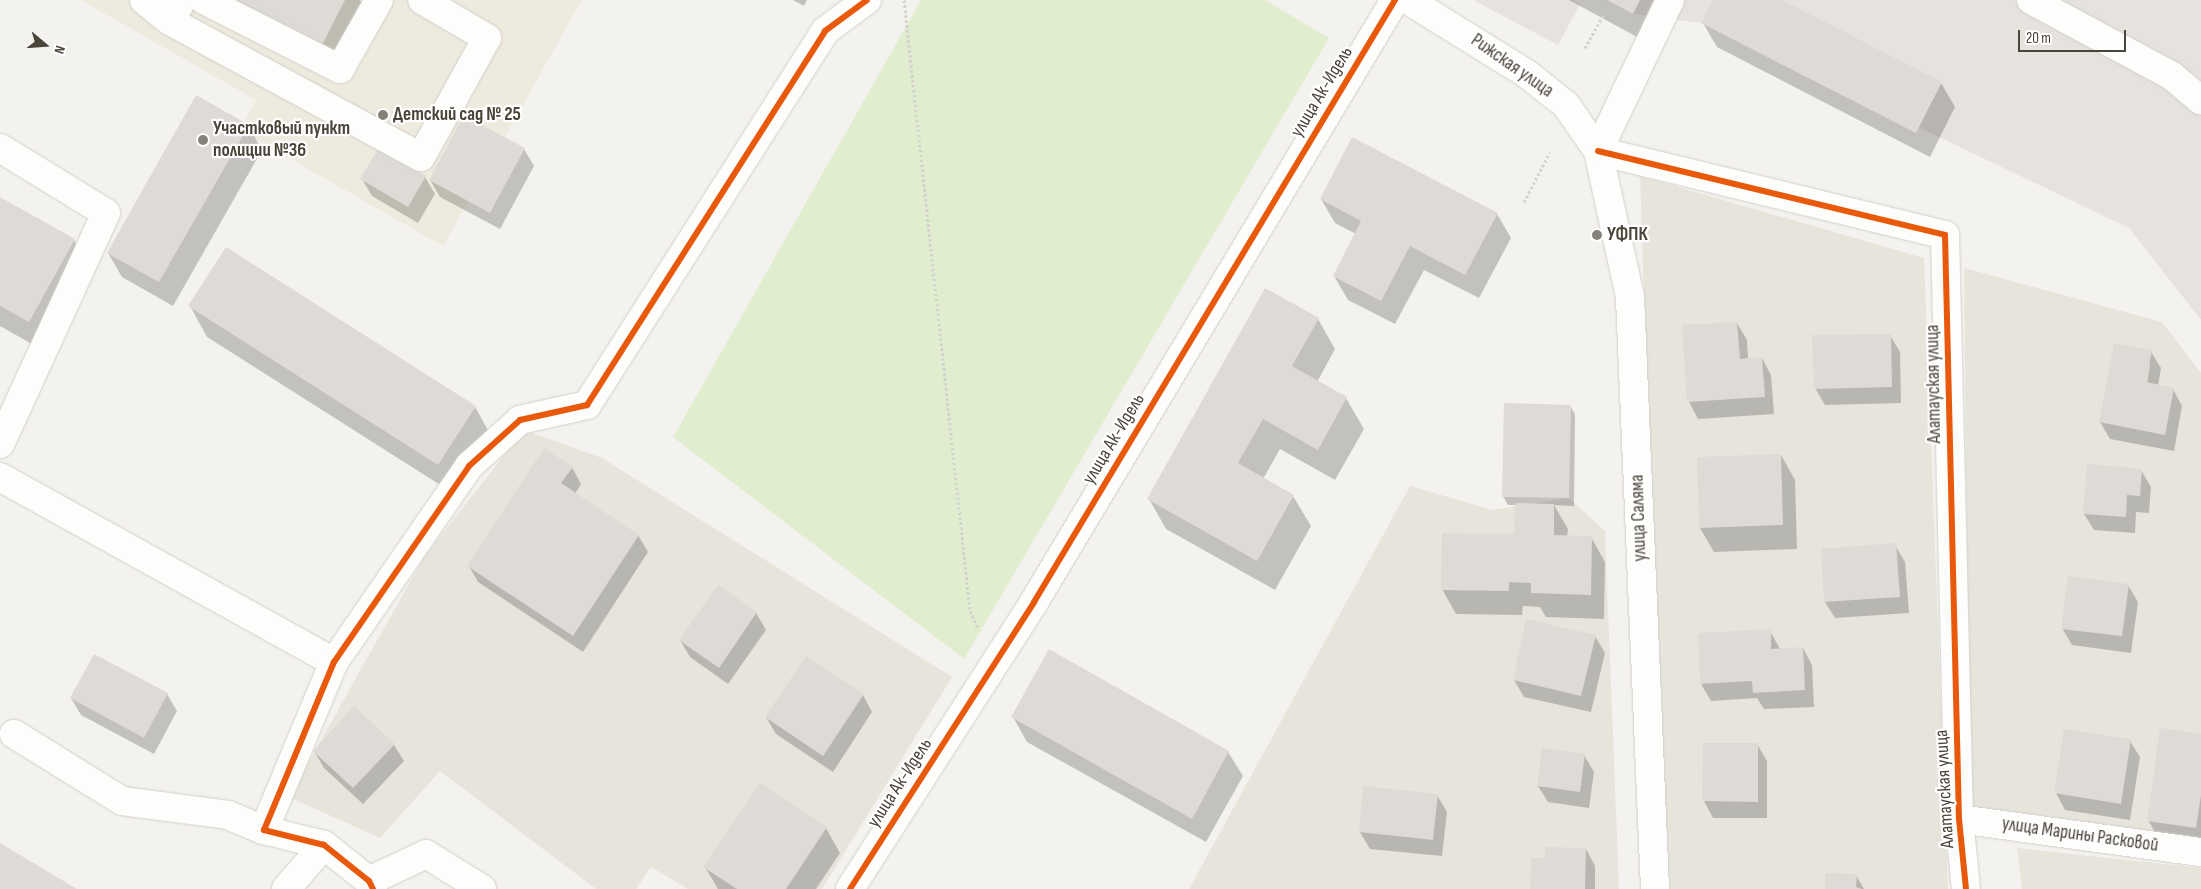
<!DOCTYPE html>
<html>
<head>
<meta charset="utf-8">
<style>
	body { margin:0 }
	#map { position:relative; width:2201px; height:889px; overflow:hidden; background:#f4f2ee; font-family:"Sofia Sans Condensed",sans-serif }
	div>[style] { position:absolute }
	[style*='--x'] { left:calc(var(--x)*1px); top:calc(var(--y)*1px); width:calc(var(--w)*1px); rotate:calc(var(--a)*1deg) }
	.residential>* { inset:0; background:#e7e4dc }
	.industrial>* { inset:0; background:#e6e2de }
	.education>* { inset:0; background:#eeeade }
	.green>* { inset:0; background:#e0eecf }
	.parking>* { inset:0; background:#e6e3df }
	.shadow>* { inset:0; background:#0003 }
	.building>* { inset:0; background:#dedbd6 }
	.path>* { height:3px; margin-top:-1.5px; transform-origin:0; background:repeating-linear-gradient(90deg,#d3d2cc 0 2.5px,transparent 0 5px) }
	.roads { filter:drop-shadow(0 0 1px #d2d0cb) drop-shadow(0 0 1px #d2d0cb) }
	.minor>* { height:28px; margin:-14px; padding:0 14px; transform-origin:14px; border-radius:14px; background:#fdfdfc }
	.cycleway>* { height:6px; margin:-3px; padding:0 3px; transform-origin:3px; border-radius:3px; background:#e8590c }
	.dots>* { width:14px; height:14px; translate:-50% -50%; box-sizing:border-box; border:2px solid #fff; border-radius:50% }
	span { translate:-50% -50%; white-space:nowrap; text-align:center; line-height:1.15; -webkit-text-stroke:4.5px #fff; paint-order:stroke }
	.street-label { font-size:19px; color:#4b4439 }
	.poi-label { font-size:19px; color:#4b4439; font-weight:700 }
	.left { translate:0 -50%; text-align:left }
	.north { position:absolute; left:20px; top:20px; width:50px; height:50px; -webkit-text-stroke:4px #fff; paint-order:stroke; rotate:108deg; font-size:14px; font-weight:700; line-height:20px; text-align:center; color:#4b4439 }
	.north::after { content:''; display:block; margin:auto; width:18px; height:22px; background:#4b4439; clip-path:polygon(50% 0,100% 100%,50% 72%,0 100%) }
	.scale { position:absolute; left:2018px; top:30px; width:108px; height:22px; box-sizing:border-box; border:2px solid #4b4439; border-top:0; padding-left:6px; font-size:15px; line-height:18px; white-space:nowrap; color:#4b4439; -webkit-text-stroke:4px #fff; paint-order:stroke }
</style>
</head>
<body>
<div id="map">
	<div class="residential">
		<div style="clip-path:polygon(1640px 176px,1924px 258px,1948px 889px,1664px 889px)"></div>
		<div style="clip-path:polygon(1964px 268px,2162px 322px,2201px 373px,2201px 841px,1970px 810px)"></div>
		<div style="clip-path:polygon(524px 430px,602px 458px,952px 677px,822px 889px,688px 889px,651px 867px,636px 889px,596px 889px,440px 771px,380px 838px,289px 797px,424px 557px)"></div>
		<div style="clip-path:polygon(1410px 486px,1493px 510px,1569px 498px,1605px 531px,1619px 889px,1189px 889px)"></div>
		<div style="clip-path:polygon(2017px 848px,2201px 868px,2201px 889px,2022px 889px)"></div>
	</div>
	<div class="industrial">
		<div style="clip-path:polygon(1606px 0,2201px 0,2201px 320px,2129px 228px,1701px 23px,1633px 14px)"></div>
	</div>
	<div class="education">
		<div style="clip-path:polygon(81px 0,582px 0,443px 246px,240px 130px,256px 100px)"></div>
	</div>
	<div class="green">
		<div style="clip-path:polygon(921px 0,1265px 0,1329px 38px,964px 659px,673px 437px)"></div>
	</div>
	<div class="parking">
		<div style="clip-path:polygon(1473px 0,1573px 0,1580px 4px,1558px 45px)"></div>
	</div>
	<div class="shadow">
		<div style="clip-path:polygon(213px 0,360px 0,370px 16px,339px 74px)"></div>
		<div style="clip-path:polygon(793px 0,807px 0,804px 6px)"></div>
		<div style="clip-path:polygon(1569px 0,1674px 0,1650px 44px)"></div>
		<div style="clip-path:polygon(1714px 0,1779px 0,1941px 83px,1955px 107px,1930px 157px,1717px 47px,1703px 23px)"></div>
		<div style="clip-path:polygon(248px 125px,262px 150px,173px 306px,122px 277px,108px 253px)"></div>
		<div style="clip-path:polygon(524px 149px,534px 166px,500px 229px,440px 197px,430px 180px)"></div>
		<div style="clip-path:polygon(425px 177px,435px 194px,418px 223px,372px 196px,362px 179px)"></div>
		<div style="clip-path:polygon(0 198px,74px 240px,92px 270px,46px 352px,0 326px)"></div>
		<div style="clip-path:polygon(1321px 199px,1497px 214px,1511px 238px,1479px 298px,1424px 270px,1395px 324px,1348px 300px,1334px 276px,1356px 234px,1335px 223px)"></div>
		<div style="clip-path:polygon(190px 306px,475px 407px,492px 437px,456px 495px,207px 337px)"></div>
		<div style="clip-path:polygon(1318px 319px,1335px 349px,1317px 382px,1346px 398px,1364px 429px,1335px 480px,1280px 449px,1263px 479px,1293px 496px,1311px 526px,1275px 590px,1166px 529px,1149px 499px)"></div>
		<div style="clip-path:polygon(1737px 323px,1747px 340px,1748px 359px,1762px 358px,1771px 375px,1774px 414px,1698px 419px,1689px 402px,1684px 327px)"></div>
		<div style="clip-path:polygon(1890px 335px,1900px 352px,1901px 403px,1825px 405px,1815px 388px)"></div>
		<div style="clip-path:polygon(evenodd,2151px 352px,2161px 368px,2158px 386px,2173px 389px,2182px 406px,2174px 451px,2110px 439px,2100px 422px,2151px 352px,2148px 364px,2150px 364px,2146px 389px,2144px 388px,2148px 364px)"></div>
		<div style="clip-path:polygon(1570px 406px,1575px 414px,1574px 506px,1554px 505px,1568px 529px,1567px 537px,1591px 537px,1605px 562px,1604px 619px,1546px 617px,1540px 607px,1523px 606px,1522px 615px,1456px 614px,1442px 589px,1515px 536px,1516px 505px,1508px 505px,1503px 496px)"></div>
		<div style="clip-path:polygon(1781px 455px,1795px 480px,1797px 549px,1714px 552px,1700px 528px)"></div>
		<div style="clip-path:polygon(572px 467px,581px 484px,575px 494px,638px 535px,648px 552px,583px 652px,478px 582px,469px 566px)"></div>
		<div style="clip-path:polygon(2141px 470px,2151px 487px,2149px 513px,2136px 512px,2135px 533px,2094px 530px,2084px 514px)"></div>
		<div style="clip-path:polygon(1895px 545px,1905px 562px,1909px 613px,1835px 618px,1825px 602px)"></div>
		<div style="clip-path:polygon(2128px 585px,2138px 602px,2131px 653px,2072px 645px,2062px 628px)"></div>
		<div style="clip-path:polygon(719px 586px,756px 613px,766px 630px,728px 684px,690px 657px,680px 640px)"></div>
		<div style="clip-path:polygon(1770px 631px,1780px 649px,1803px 648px,1812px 665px,1814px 707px,1764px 709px,1757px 698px,1711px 701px,1701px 684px)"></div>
		<div style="clip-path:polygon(1595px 636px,1605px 653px,1591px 712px,1524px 697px,1514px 680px)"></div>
		<div style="clip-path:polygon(95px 655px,167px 694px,177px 711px,154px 754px,81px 715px,71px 698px)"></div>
		<div style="clip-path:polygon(863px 695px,872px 712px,833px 772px,776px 734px,766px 717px)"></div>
		<div style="clip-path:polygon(1013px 717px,1228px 752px,1243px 776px,1206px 842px,1027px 742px)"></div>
		<div style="clip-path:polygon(2201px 736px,2201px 843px,2158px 837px,2148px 820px)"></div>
		<div style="clip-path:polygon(2130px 741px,2140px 757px,2130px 820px,2065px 810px,2056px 793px)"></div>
		<div style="clip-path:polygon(1704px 744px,1757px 744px,1767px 761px,1767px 818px,1713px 818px,1704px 801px)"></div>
		<div style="clip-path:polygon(394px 745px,404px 761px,363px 804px,324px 768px,314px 751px)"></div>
		<div style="clip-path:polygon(1584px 755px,1594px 772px,1589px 808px,1548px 802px,1538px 786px)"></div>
		<div style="clip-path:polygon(1437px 795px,1447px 812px,1442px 856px,1370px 849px,1360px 832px)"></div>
		<div style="clip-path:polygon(826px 828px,840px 853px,816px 889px,718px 889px,705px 867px)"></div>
		<div style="clip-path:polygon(1586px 849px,1595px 866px,1595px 889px,1532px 889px,1546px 860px)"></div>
		<div style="clip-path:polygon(1856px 875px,1864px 889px,1889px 889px,1826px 889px)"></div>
	</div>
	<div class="building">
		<div style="clip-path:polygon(237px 0,345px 0,322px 45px)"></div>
		<div style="clip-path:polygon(1607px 0,1640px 0,1633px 14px)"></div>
		<div style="clip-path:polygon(1713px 0,1782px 0,1942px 82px,1916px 133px,1701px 23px)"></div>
		<div style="clip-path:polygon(196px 95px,249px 125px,159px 282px,107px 253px)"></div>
		<div style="clip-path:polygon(464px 115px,525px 148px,490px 213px,429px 180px)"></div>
		<div style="clip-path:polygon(1352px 137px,1498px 213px,1465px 275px,1410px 246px,1381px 301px,1333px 276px,1361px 221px,1320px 199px)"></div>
		<div style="clip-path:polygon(378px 149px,426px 176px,408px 207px,360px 179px)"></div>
		<div style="clip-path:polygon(0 197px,75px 239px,29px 322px,0 306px)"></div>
		<div style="clip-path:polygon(226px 247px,476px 406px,438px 465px,188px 306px)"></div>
		<div style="clip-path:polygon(1265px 288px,1319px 318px,1292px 366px,1347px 397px,1318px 450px,1263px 419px,1238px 463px,1294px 495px,1257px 561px,1147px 499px)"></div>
		<div style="clip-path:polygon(1737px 322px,1740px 359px,1762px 357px,1765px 397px,1687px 402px,1682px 325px)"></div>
		<div style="clip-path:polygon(1891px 334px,1892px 387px,1814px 389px,1812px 335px)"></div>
		<div style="clip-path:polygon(2114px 343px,2152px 350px,2146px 382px,2174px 388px,2165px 435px,2099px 422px)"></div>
		<div style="clip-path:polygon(1504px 403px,1571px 405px,1569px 498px,1502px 497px)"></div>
		<div style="clip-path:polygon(544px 448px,573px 467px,561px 483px,639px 535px,573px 636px,467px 566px)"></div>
		<div style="clip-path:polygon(1781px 454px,1783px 525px,1699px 528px,1697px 457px)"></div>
		<div style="clip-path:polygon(2087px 464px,2142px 469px,2140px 496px,2127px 495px,2126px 517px,2083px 514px)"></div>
		<div style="clip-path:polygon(1515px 503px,1554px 504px,1554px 535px,1592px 536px,1591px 595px,1531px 593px,1531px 583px,1509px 582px,1509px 591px,1441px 590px,1442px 533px,1514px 534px)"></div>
		<div style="clip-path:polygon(1896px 543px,1900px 597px,1824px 602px,1821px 549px)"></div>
		<div style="clip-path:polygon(2068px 576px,2129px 584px,2122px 636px,2061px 629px)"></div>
		<div style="clip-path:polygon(718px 585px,757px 612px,719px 668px,679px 640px)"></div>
		<div style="clip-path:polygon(1526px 619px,1596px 635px,1581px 696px,1513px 680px)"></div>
		<div style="clip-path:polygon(1771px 629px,1771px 649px,1803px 647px,1805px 690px,1753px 693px,1752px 681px,1700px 684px,1698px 633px)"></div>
		<div style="clip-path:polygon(1049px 649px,1229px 751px,1192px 819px,1011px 717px)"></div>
		<div style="clip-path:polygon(94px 654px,168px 693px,144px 738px,70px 698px)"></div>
		<div style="clip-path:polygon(806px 656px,864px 694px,823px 756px,765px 717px)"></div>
		<div style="clip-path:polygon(354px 706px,395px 744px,353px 788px,313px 751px)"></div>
		<div style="clip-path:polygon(2160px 728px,2201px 734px,2201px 795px,2196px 828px,2147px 821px)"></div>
		<div style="clip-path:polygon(2064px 729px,2131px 739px,2121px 804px,2054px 793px)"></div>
		<div style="clip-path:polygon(1703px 743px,1758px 743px,1758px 802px,1702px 801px)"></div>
		<div style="clip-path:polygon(1542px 748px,1585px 754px,1580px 792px,1537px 786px)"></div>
		<div style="clip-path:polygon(760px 783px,827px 827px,786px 889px,737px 889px,703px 867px)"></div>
		<div style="clip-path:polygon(1363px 786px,1438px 794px,1433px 840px,1359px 832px)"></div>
		<div style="clip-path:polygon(0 843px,77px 889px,0 889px)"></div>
		<div style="clip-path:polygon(1545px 847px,1586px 848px,1585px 889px,1530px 889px,1531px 858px,1545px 858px)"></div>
		<div style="clip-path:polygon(1825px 873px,1857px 874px,1856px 887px,1862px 889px,1825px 889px)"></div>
	</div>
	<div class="path">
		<div style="--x:904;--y:0;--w:615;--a:83.83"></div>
		<div style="--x:970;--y:611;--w:19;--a:65"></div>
		<div style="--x:1585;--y:48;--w:39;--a:-61"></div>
		<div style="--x:1524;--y:202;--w:56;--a:-62.5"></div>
	</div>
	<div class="roads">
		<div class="minor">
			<div style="--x:144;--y:0;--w:33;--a:39"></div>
			<div style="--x:170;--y:21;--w:24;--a:-60"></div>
			<div style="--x:204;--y:0;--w:153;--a:26.9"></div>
			<div style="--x:340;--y:69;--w:79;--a:-60.5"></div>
			<div style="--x:1408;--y:0;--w:140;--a:31.9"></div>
			<div style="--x:1527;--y:74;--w:50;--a:38.5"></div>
			<div style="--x:1566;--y:105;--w:56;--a:55.2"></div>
			<div style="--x:1598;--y:151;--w:149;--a:77.6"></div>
			<div style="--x:1630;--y:297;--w:593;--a:87.58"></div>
			<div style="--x:2031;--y:0;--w:160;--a:28.3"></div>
			<div style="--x:2172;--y:76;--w:38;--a:40"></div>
			<div style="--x:170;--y:21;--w:285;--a:28.5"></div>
			<div style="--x:421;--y:157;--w:136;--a:-61"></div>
			<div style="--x:487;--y:38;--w:75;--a:-149.7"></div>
			<div style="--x:0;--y:148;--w:124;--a:31.5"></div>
			<div style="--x:106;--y:213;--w:254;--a:114.6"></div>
			<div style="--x:1598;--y:151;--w:357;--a:13.6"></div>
			<div style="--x:1945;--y:235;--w:584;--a:88.63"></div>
			<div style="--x:1959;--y:819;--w:70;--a:84.3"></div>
			<div style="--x:1598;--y:151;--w:167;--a:-64.5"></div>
			<div style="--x:0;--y:477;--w:382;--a:29"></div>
			<div style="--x:14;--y:734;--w:127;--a:31.8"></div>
			<div style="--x:122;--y:801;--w:107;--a:7.5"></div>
			<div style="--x:228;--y:815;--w:39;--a:23"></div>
			<div style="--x:1959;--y:819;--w:244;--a:7.8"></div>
			<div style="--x:369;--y:881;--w:63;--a:-25.3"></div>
			<div style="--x:426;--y:854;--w:66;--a:32"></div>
			<div style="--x:286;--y:889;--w:58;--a:-49.2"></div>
			<div style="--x:373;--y:889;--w:9;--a:-117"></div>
			<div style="--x:369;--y:881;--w:58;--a:-141.3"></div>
			<div style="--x:324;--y:845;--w:62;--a:-166"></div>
			<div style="--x:264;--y:830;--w:182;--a:-67.4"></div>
			<div style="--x:334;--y:662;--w:238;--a:-55.4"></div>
			<div style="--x:469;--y:466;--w:69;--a:-42"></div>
			<div style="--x:520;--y:420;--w:69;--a:-12.6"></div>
			<div style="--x:587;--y:405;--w:443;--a:-57.5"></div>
			<div style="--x:825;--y:31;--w:52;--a:-36.4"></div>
			<div style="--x:850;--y:889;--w:341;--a:-57.3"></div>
			<div style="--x:1034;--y:602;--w:702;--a:-59.05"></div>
		</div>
	</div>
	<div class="cycleway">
		<div style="--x:1598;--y:151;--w:357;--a:13.6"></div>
		<div style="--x:1945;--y:235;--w:584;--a:88.63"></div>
		<div style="--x:1959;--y:819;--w:70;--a:84.3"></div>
		<div style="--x:373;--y:889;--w:9;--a:-117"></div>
		<div style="--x:369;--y:881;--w:58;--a:-141.3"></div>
		<div style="--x:324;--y:845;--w:62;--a:-166"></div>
		<div style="--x:264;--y:830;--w:182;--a:-67.4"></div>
		<div style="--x:334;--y:662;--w:238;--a:-55.4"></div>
		<div style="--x:469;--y:466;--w:69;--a:-42"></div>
		<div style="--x:520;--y:420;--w:69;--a:-12.6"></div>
		<div style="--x:587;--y:405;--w:443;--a:-57.5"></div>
		<div style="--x:825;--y:31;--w:52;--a:-36.4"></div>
		<div style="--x:850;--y:889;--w:341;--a:-57.3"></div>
		<div style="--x:1034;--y:602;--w:702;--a:-59.05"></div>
	</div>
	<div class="dots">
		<div style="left:383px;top:115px;background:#868178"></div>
		<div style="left:203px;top:140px;background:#868178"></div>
		<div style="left:1597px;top:235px;background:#868178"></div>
	</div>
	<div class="street-label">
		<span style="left:1512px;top:66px;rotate:35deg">Рижская улица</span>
		<span style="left:1322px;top:92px;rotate:-59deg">улица Ак-Идель</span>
		<span style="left:1934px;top:384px;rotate:-91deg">Алатауская улица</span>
		<span style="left:1114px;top:439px;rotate:-59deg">улица Ак-Идель</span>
		<span style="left:1639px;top:518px;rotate:-92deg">улица Саляма</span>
		<span style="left:900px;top:783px;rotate:-57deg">улица Ак-Идель</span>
		<span style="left:1945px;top:789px;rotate:-93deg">Алатауская улица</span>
		<span style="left:2080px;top:835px;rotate:8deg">улица Марины Расковой</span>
	</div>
	<div class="poi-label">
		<span class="left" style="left:393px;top:115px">Детский сад № 25</span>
		<span class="left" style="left:213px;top:140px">Участковый пункт<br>полиции №36</span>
		<span class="left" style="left:1607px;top:235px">УФПК</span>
	</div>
	<div class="north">N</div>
	<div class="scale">20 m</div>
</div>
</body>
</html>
